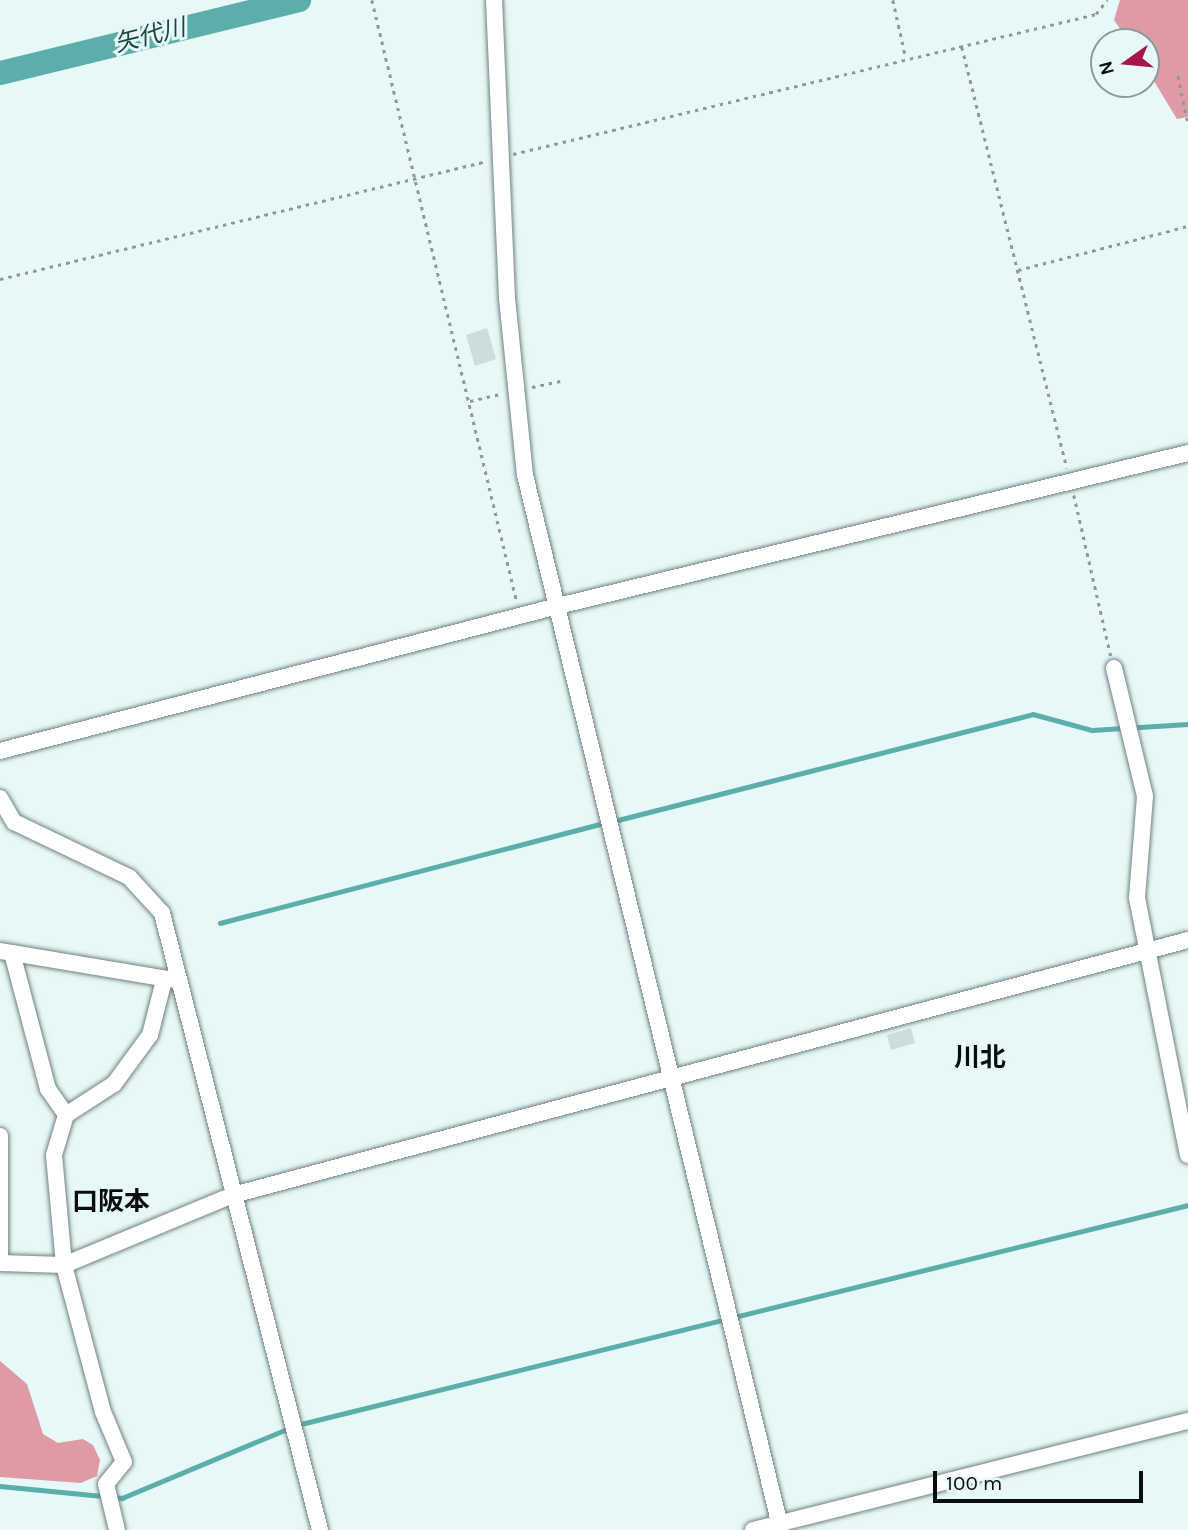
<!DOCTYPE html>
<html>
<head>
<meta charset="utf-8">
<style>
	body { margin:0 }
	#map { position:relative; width:1188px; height:1530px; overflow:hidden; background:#e6f8f7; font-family:Karla,"Noto Sans JP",sans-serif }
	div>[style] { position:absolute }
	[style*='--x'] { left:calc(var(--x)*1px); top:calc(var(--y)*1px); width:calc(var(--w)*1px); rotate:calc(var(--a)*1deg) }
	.forest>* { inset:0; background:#de9ba5 }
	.stream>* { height:4.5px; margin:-2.25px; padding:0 2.25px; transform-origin:2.25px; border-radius:2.25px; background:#5caeaa }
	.river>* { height:24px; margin:-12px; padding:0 12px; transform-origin:12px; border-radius:12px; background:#5caeaa }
	.building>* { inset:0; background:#ccdddc }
	.path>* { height:2.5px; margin-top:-1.25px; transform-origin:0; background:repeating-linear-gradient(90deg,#8d9a99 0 3.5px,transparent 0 8.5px) }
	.roads { filter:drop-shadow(0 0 2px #718180) drop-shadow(0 0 2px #718180) }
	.minor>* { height:16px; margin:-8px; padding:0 8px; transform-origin:8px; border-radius:8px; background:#fff }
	span { translate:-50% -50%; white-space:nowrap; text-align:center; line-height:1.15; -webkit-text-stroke:6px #e6f8f7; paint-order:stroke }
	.water-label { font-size:24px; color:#1e4544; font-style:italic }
	.quarter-label { font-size:26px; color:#080e0e; font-weight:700 }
	.north { position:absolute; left:1090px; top:28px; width:70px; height:70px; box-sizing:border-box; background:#e6f8f7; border:2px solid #8d9a9a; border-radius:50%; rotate:255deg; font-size:19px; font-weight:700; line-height:28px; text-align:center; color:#080e0e }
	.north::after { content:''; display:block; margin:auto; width:24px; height:32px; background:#a91549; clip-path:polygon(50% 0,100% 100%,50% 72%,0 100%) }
	.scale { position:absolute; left:933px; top:1471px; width:210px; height:32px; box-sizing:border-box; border:4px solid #080e0e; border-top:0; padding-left:9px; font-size:21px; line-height:24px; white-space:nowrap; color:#080e0e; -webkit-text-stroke:5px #e6f8f7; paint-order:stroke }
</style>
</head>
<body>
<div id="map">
	<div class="forest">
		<div style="clip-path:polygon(1120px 0,1188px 0,1188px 117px,1177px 119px,1146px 68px,1146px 42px,1129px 42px,1114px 20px)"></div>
		<div style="clip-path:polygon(0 1361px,27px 1384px,43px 1434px,58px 1443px,83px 1439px,93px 1445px,100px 1460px,97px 1476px,81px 1483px,0 1477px)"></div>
	</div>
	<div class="stream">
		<div style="--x:614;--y:821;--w:432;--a:-14.3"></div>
		<div style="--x:1033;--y:714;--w:61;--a:15.2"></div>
		<div style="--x:1092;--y:730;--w:96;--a:-3.6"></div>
		<div style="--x:220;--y:923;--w:398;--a:-14.6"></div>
		<div style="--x:297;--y:1425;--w:918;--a:-13.87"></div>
		<div style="--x:0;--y:1486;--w:123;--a:5.6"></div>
		<div style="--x:122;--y:1498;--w:181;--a:-22.7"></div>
	</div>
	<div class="river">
		<div style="--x:0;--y:73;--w:308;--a:-13.7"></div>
	</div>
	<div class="building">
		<div style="clip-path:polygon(487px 328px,496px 359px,475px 366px,466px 335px)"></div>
		<div style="clip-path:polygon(911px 1028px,915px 1043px,891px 1050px,887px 1035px)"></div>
	</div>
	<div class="path">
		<div style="--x:372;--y:0;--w:619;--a:76.46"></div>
		<div style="--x:893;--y:0;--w:59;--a:77.4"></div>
		<div style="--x:962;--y:47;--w:434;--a:76"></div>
		<div style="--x:1178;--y:76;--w:48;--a:78"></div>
		<div style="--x:513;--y:154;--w:600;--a:-13.5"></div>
		<div style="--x:1096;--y:14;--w:18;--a:-52"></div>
		<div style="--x:1018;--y:270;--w:176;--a:-14.5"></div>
		<div style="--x:0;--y:279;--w:501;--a:-13.62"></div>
		<div style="--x:532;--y:387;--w:29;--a:-12"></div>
		<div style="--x:470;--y:401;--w:32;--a:-13"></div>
		<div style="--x:1074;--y:495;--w:165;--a:77.1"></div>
	</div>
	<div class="roads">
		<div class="minor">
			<div style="--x:494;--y:0;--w:298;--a:87.5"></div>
			<div style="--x:507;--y:298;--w:178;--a:84.2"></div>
			<div style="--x:525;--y:475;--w:1086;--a:76.36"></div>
			<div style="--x:1114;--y:668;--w:132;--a:76.4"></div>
			<div style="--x:1145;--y:796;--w:102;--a:94.5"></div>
			<div style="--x:1137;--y:898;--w:262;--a:78.8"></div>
			<div style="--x:0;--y:751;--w:572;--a:-14.57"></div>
			<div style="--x:554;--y:607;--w:652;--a:-13.65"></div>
			<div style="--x:0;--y:798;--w:28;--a:60"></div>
			<div style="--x:14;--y:822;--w:127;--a:25.6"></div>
			<div style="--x:129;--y:877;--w:49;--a:47.5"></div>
			<div style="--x:162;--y:913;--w:637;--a:75.64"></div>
			<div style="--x:0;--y:951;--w:175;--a:9.5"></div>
			<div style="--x:12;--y:953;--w:141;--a:75.2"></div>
			<div style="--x:48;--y:1089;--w:32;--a:55"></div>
			<div style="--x:0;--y:1136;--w:120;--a:90"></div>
			<div style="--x:0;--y:1263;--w:64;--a:1.8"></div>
			<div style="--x:64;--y:1265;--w:183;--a:-22.5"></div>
			<div style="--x:233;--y:1195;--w:988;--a:-14.95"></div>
			<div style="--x:117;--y:1530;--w:47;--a:-103.4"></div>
			<div style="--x:106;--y:1484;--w:28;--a:-51"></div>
			<div style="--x:124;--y:1462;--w:54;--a:-112.8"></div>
			<div style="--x:103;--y:1412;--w:152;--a:-104.9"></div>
			<div style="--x:64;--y:1265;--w:110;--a:-95.2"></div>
			<div style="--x:54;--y:1155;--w:42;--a:-73.3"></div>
			<div style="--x:66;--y:1115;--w:57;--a:-32.9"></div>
			<div style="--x:114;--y:1084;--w:61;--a:-53.7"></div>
			<div style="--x:150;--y:1035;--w:53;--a:-75.7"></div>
			<div style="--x:753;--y:1530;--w:448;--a:-14.1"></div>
		</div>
	</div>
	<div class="water-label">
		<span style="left:150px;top:36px;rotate:-14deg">矢代川</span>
	</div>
	<div class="quarter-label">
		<span style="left:980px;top:1058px">川北</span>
		<span style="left:111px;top:1202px">口阪本</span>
	</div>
	<div class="north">N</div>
	<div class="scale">100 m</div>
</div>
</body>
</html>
